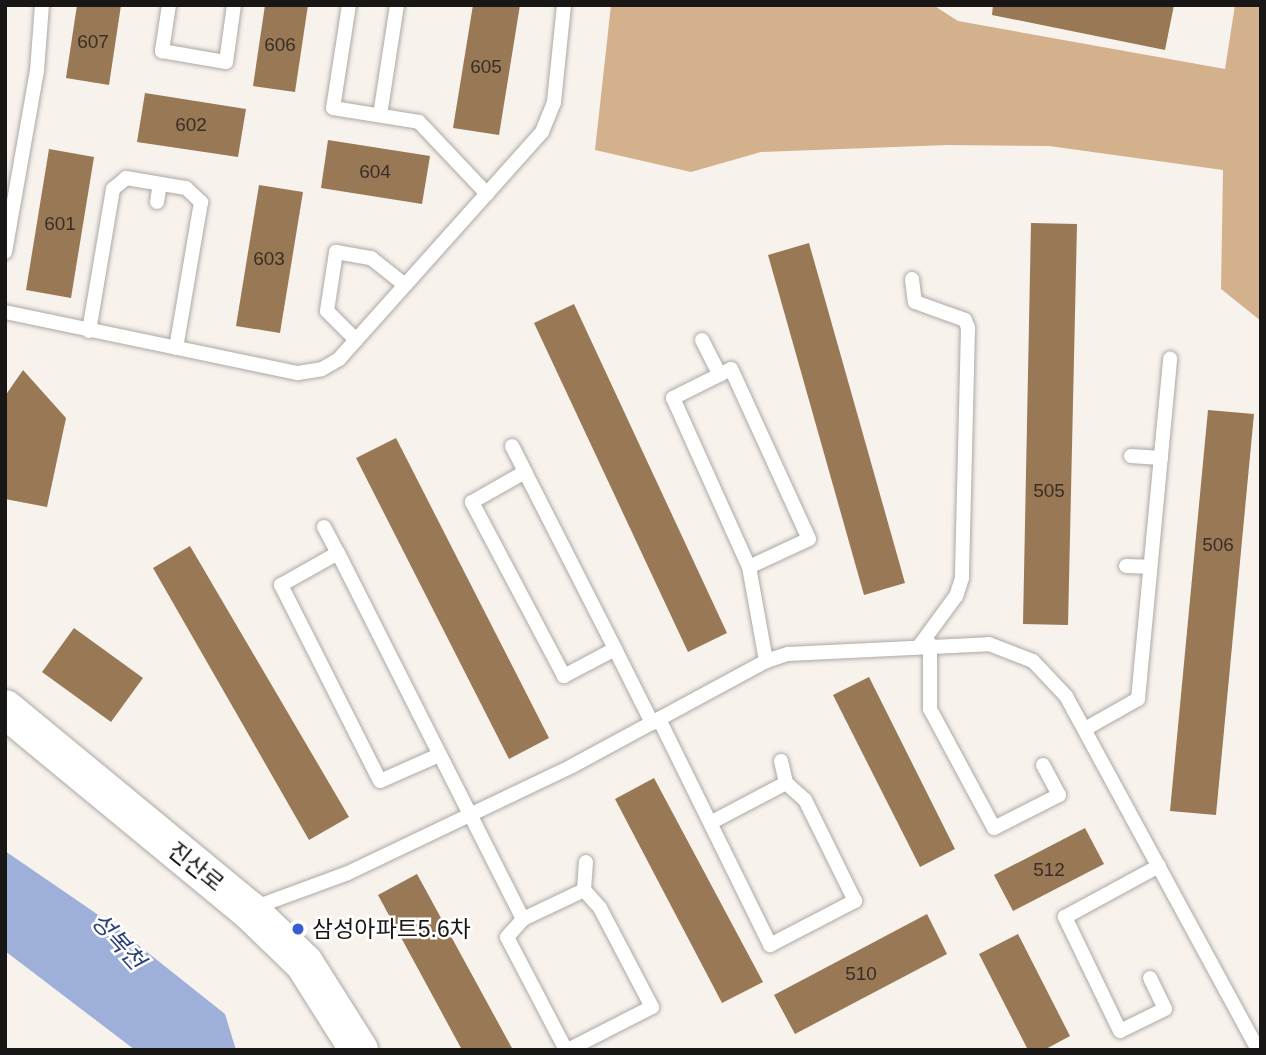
<!DOCTYPE html>
<html>
<head>
<meta charset="utf-8">
<style>
	body { margin:0 }
	#map { position:relative; width:1266px; height:1055px; overflow:hidden; background:#f8f2ed; font-family:Arial,"Noto Sans KR",sans-serif }
	div>[style] { position:absolute }
	[style*='--x'] { left:calc(var(--x)*1px); top:calc(var(--y)*1px); width:calc(var(--w)*1px); rotate:calc(var(--a)*1deg) }
	.forest>* { inset:0; background:#d3b18d }
	.water>* { inset:0; background:#9eb0da }
	.building>* { inset:0; background:#987855 }
	.roads { filter:drop-shadow(0 0 2px #ada8a3) drop-shadow(0 0 2px #ada8a3) }
	.lane>* { height:14px; margin:-7px; padding:0 7px; transform-origin:7px; border-radius:7px; background:#fff }
	.secondary>* { height:38px; margin:-19px; padding:0 19px; transform-origin:19px; border-radius:19px; background:#fff }
	.dots>* { width:19px; height:19px; translate:-50% -50%; box-sizing:border-box; border:4px solid #fff; border-radius:50% }
	span { translate:-50% -50%; white-space:nowrap; text-align:center; line-height:1.15; -webkit-text-stroke:5px #fff; paint-order:stroke }
	.number-label { font-size:19px; color:#392f25 }
	.number-label span { -webkit-text-stroke-width:0 }
	.street-label { font-size:23px; color:#191715 }
	.poi-label { font-size:23px; color:#191715 }
	.left { translate:0 -50%; text-align:left }
	.water-label { font-size:24px; color:#2e4277; font-style:italic }
	.frame { position:absolute; inset:0; border:7px solid #191715; pointer-events:none }
</style>
</head>
<body>
<div id="map">
	<div class="forest">
		<div style="clip-path:polygon(611px 5px,933px 5px,958px 21px,1225px 69px,1235px 5px,1261px 5px,1261px 321px,1221px 289px,1223px 170px,1049px 146px,947px 145px,761px 152px,691px 172px,595px 150px)"></div>
	</div>
	<div class="water">
		<div style="clip-path:polygon(5px 851px,113px 925px,225px 1014px,236px 1050px,135px 1050px,5px 951px)"></div>
	</div>
	<div class="building">
		<div style="clip-path:polygon(77px 5px,121px 5px,109px 85px,66px 78px)"></div>
		<div style="clip-path:polygon(265px 5px,308px 5px,295px 92px,253px 86px)"></div>
		<div style="clip-path:polygon(473px 5px,520px 5px,499px 135px,453px 128px)"></div>
		<div style="clip-path:polygon(993px 5px,1174px 5px,1165px 50px,992px 15px)"></div>
		<div style="clip-path:polygon(145px 93px,246px 109px,238px 157px,137px 142px)"></div>
		<div style="clip-path:polygon(328px 140px,430px 156px,422px 204px,321px 188px)"></div>
		<div style="clip-path:polygon(49px 149px,94px 157px,71px 298px,26px 290px)"></div>
		<div style="clip-path:polygon(259px 185px,303px 192px,280px 333px,236px 326px)"></div>
		<div style="clip-path:polygon(1031px 223px,1077px 224px,1068px 625px,1023px 624px)"></div>
		<div style="clip-path:polygon(809px 243px,905px 583px,864px 595px,768px 255px)"></div>
		<div style="clip-path:polygon(574px 304px,727px 633px,688px 652px,534px 323px)"></div>
		<div style="clip-path:polygon(23px 370px,66px 418px,47px 507px,5px 499px,5px 396px)"></div>
		<div style="clip-path:polygon(1208px 410px,1254px 414px,1216px 815px,1170px 811px)"></div>
		<div style="clip-path:polygon(396px 438px,549px 738px,509px 759px,356px 458px)"></div>
		<div style="clip-path:polygon(190px 546px,349px 817px,309px 840px,153px 568px)"></div>
		<div style="clip-path:polygon(74px 628px,143px 678px,111px 722px,42px 672px)"></div>
		<div style="clip-path:polygon(869px 677px,955px 849px,920px 867px,833px 695px)"></div>
		<div style="clip-path:polygon(654px 778px,763px 982px,722px 1003px,615px 799px)"></div>
		<div style="clip-path:polygon(1085px 828px,1104px 864px,1013px 911px,994px 875px)"></div>
		<div style="clip-path:polygon(417px 874px,513px 1050px,462px 1050px,378px 895px)"></div>
		<div style="clip-path:polygon(927px 914px,947px 954px,795px 1034px,774px 995px)"></div>
		<div style="clip-path:polygon(1018px 934px,1070px 1036px,1044px 1050px,1028px 1050px,979px 954px)"></div>
	</div>
	<div class="roads">
		<div class="lane">
			<div style="--x:169;--y:5;--w:47;--a:98.7"></div>
			<div style="--x:162;--y:51;--w:65;--a:9.8"></div>
			<div style="--x:226;--y:62;--w:58;--a:-82"></div>
			<div style="--x:349;--y:5;--w:104;--a:98.8"></div>
			<div style="--x:333;--y:108;--w:87;--a:9.2"></div>
			<div style="--x:419;--y:122;--w:99;--a:46.6"></div>
			<div style="--x:380;--y:115;--w:111;--a:-81.2"></div>
			<div style="--x:157;--y:202;--w:18;--a:-81"></div>
			<div style="--x:5;--y:252;--w:184;--a:-80"></div>
			<div style="--x:37;--y:71;--w:66;--a:-85.7"></div>
			<div style="--x:912;--y:279;--w:23;--a:83"></div>
			<div style="--x:915;--y:302;--w:53;--a:19.8"></div>
			<div style="--x:965;--y:320;--w:9;--a:69"></div>
			<div style="--x:968;--y:328;--w:250;--a:91.4"></div>
			<div style="--x:962;--y:578;--w:19;--a:108"></div>
			<div style="--x:956;--y:596;--w:61;--a:126.3"></div>
			<div style="--x:5;--y:312;--w:299;--a:11.8"></div>
			<div style="--x:298;--y:373;--w:24;--a:-9"></div>
			<div style="--x:322;--y:369;--w:20;--a:-30"></div>
			<div style="--x:339;--y:359;--w:305;--a:-48.2"></div>
			<div style="--x:542;--y:132;--w:32;--a:-68"></div>
			<div style="--x:554;--y:102;--w:98;--a:-84.1"></div>
			<div style="--x:89;--y:331;--w:144;--a:-80.4"></div>
			<div style="--x:113;--y:189;--w:17;--a:-40"></div>
			<div style="--x:126;--y:178;--w:61;--a:9.5"></div>
			<div style="--x:186;--y:188;--w:21;--a:43"></div>
			<div style="--x:201;--y:202;--w:148;--a:99.7"></div>
			<div style="--x:356;--y:340;--w:41;--a:-135"></div>
			<div style="--x:327;--y:311;--w:60;--a:-81.3"></div>
			<div style="--x:336;--y:252;--w:36;--a:10"></div>
			<div style="--x:371;--y:258;--w:43;--a:38.5"></div>
			<div style="--x:702;--y:340;--w:39;--a:63"></div>
			<div style="--x:512;--y:446;--w:29;--a:63"></div>
			<div style="--x:1131;--y:456;--w:30;--a:4"></div>
			<div style="--x:324;--y:527;--w:30;--a:62"></div>
			<div style="--x:1126;--y:566;--w:24;--a:2"></div>
			<div style="--x:749;--y:567;--w:66;--a:-25"></div>
			<div style="--x:809;--y:539;--w:187;--a:-114.6"></div>
			<div style="--x:731;--y:369;--w:65;--a:153.4"></div>
			<div style="--x:673;--y:398;--w:185;--a:65.8"></div>
			<div style="--x:749;--y:567;--w:96;--a:79.7"></div>
			<div style="--x:930;--y:644;--w:65;--a:90"></div>
			<div style="--x:930;--y:709;--w:135;--a:61.7"></div>
			<div style="--x:994;--y:828;--w:73;--a:-26.9"></div>
			<div style="--x:1059;--y:795;--w:34;--a:-118"></div>
			<div style="--x:615;--y:649;--w:58;--a:152.1"></div>
			<div style="--x:564;--y:676;--w:197;--a:-117.9"></div>
			<div style="--x:472;--y:502;--w:61;--a:-29.5"></div>
			<div style="--x:525;--y:472;--w:199;--a:63"></div>
			<div style="--x:615;--y:649;--w:83;--a:63.4"></div>
			<div style="--x:659;--y:719;--w:252;--a:63.8"></div>
			<div style="--x:770;--y:945;--w:96;--a:-27.4"></div>
			<div style="--x:855;--y:901;--w:113;--a:-116.3"></div>
			<div style="--x:805;--y:800;--w:25;--a:-138"></div>
			<div style="--x:786;--y:783;--w:84;--a:152.2"></div>
			<div style="--x:1085;--y:729;--w:61;--a:-29.5"></div>
			<div style="--x:1138;--y:699;--w:342;--a:-84.6"></div>
			<div style="--x:439;--y:755;--w:64;--a:156.2"></div>
			<div style="--x:380;--y:781;--w:220;--a:-116.8"></div>
			<div style="--x:281;--y:585;--w:65;--a:-29.3"></div>
			<div style="--x:338;--y:553;--w:410;--a:63.2"></div>
			<div style="--x:781;--y:761;--w:23;--a:77"></div>
			<div style="--x:584;--y:890;--w:28;--a:-86"></div>
			<div style="--x:253;--y:908;--w:101;--a:-20.2"></div>
			<div style="--x:348;--y:873;--w:248;--a:-25.5"></div>
			<div style="--x:572;--y:766;--w:221;--a:-28.4"></div>
			<div style="--x:766;--y:661;--w:23;--a:-18"></div>
			<div style="--x:788;--y:654;--w:201;--a:-2.8"></div>
			<div style="--x:989;--y:644;--w:47;--a:21.1"></div>
			<div style="--x:1033;--y:661;--w:48;--a:46.7"></div>
			<div style="--x:1066;--y:696;--w:403;--a:61.5"></div>
			<div style="--x:1150;--y:978;--w:34;--a:64"></div>
			<div style="--x:1165;--y:1009;--w:50;--a:153.9"></div>
			<div style="--x:1120;--y:1031;--w:127;--a:-115.8"></div>
			<div style="--x:1065;--y:917;--w:107;--a:-28.5"></div>
			<div style="--x:566;--y:1050;--w:127;--a:-117.6"></div>
			<div style="--x:507;--y:937;--w:24;--a:-48"></div>
			<div style="--x:523;--y:919;--w:68;--a:-25.4"></div>
			<div style="--x:584;--y:890;--w:24;--a:48"></div>
			<div style="--x:600;--y:908;--w:112;--a:62.3"></div>
			<div style="--x:652;--y:1007;--w:94;--a:152.9"></div>
		</div>
		<div class="secondary">
			<div style="--x:5;--y:709;--w:316;--a:39.5"></div>
			<div style="--x:249;--y:910;--w:76;--a:43.9"></div>
			<div style="--x:304;--y:963;--w:103;--a:57.7"></div>
		</div>
	</div>
	<div class="dots">
		<div style="left:298px;top:929px;background:#395dcf"></div>
	</div>
	<div class="number-label">
		<span style="left:93px;top:42px">607</span>
		<span style="left:280px;top:45px">606</span>
		<span style="left:486px;top:67px">605</span>
		<span style="left:191px;top:125px">602</span>
		<span style="left:375px;top:172px">604</span>
		<span style="left:60px;top:224px">601</span>
		<span style="left:269px;top:259px">603</span>
		<span style="left:1049px;top:491px">505</span>
		<span style="left:1218px;top:545px">506</span>
		<span style="left:1049px;top:870px">512</span>
		<span style="left:861px;top:974px">510</span>
	</div>
	<div class="street-label">
		<span style="left:196px;top:867px;rotate:39deg">진산로</span>
	</div>
	<div class="poi-label">
		<span class="left" style="left:312px;top:929px">삼성아파트5.6차</span>
	</div>
	<div class="water-label">
		<span style="left:118px;top:941px;rotate:48deg">성복천</span>
	</div>
	<div class="frame"></div>
</div>
</body>
</html>
